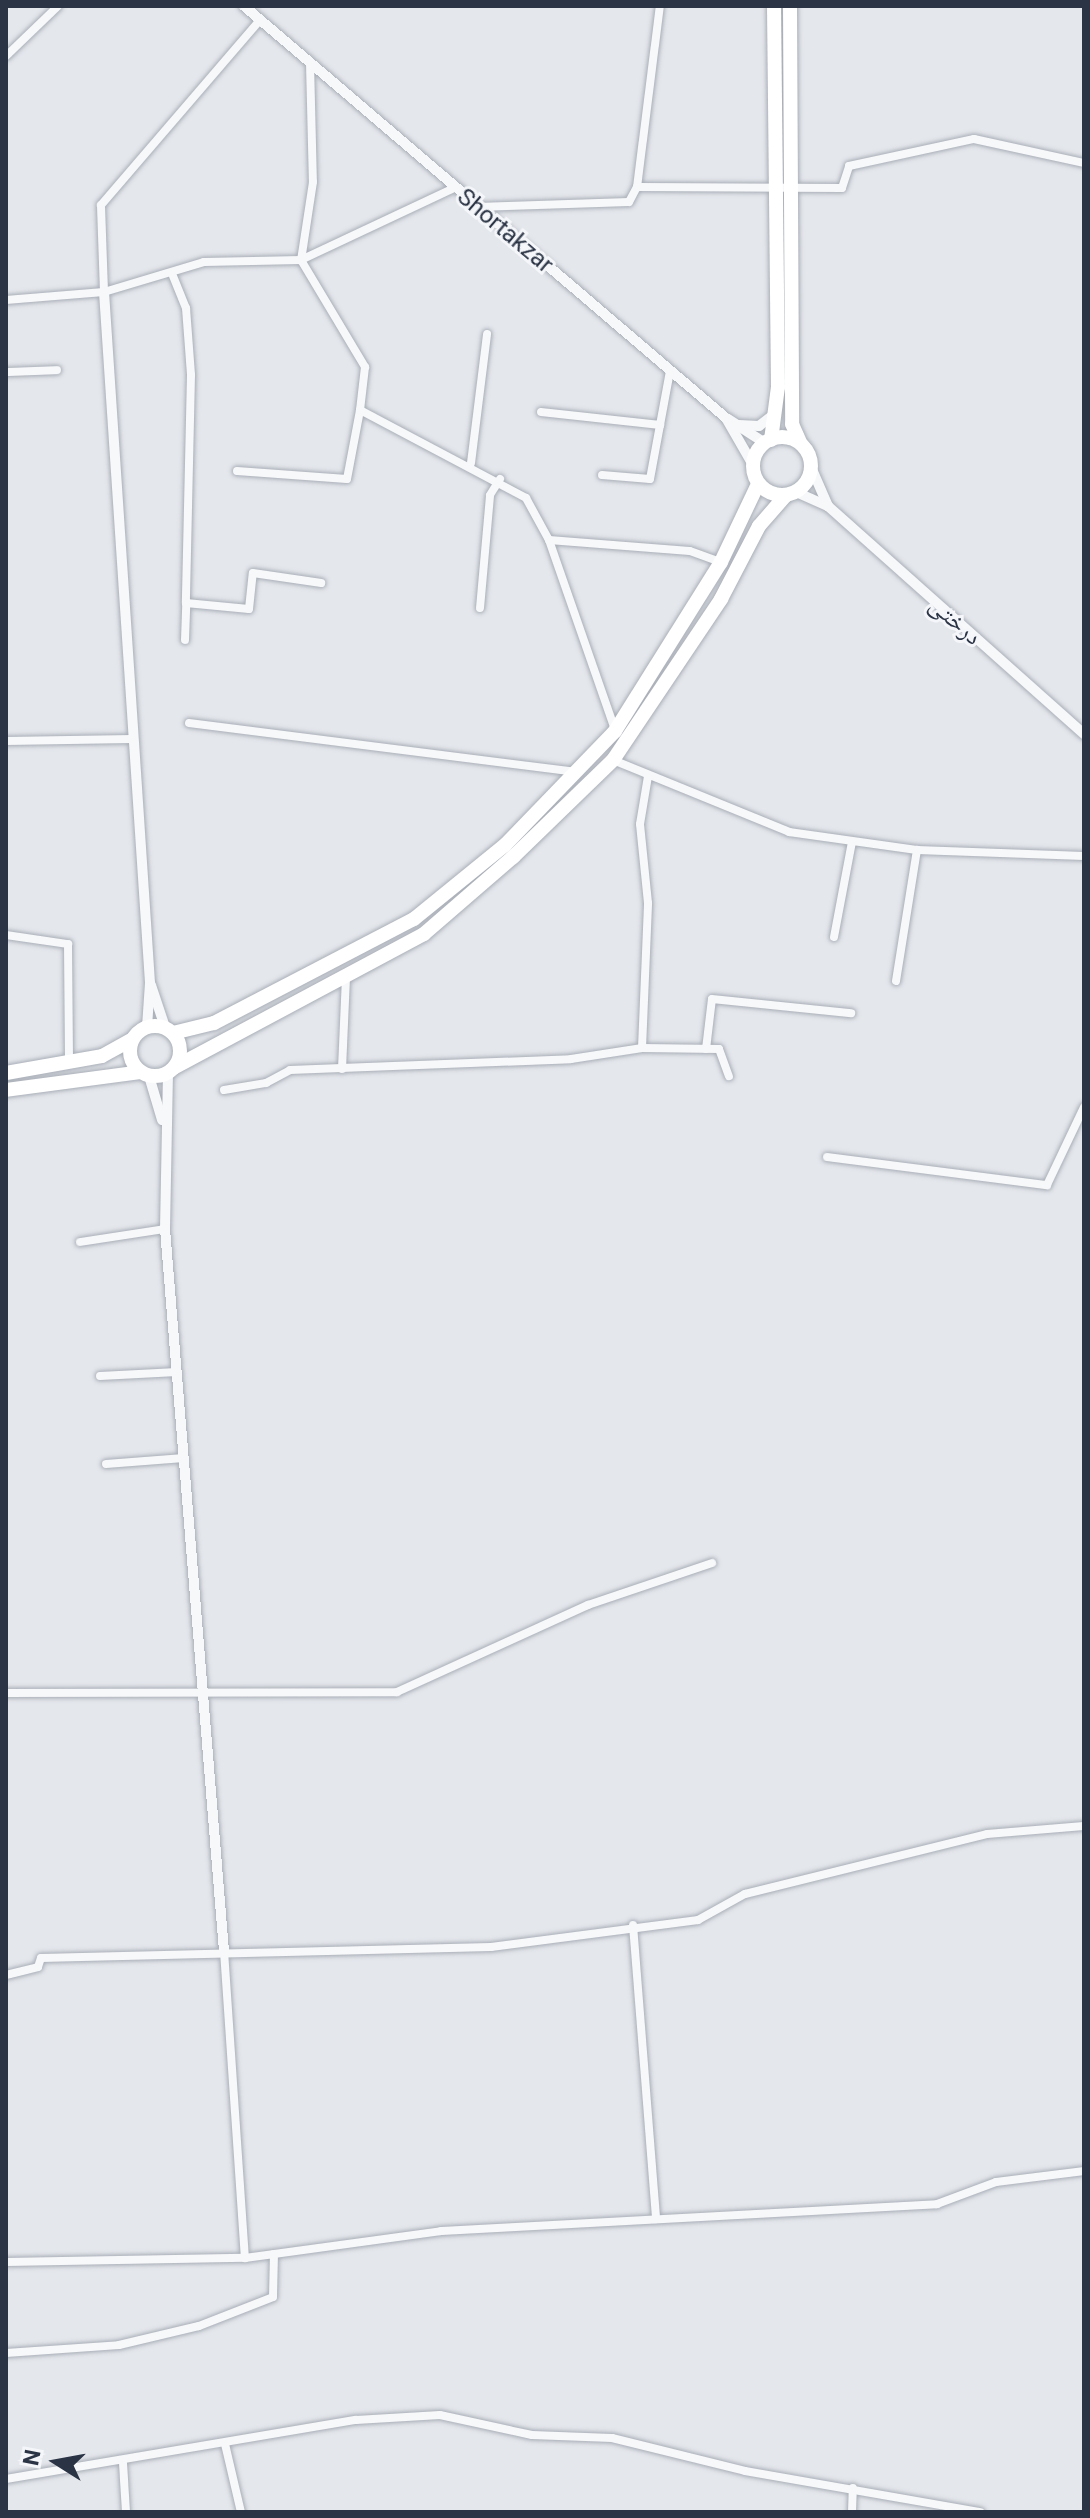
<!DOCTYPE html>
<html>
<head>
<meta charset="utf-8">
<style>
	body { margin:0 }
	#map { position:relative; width:1090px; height:2518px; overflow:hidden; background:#e4e7ec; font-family:Roboto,"Noto Naskh Arabic",sans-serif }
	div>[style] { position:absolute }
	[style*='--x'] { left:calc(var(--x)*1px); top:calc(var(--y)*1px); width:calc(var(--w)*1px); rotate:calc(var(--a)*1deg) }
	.roads { filter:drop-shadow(0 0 2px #a9aeb7) drop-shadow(0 0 2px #a9aeb7) }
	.minor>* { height:8px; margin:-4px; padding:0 4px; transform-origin:4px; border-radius:4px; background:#f7f8fa }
	.tertiary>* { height:10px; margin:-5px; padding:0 5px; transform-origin:5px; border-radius:5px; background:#f7f8fa }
	.trunk>* { height:14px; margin:-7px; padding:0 7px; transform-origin:7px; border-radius:7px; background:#fff }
	.trunk>.ring { margin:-7px; padding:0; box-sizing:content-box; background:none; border:14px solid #fff; border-radius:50% }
	span { translate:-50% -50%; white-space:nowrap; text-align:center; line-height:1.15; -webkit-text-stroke:6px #f4f6f9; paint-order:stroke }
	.street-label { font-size:24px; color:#2b3445 }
	.frame { position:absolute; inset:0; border:8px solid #2b3445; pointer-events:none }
	.north { position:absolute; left:16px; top:2422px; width:80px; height:80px; -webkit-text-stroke:6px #f4f6f9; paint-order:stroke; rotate:281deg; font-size:22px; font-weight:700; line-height:32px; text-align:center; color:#2b3445 }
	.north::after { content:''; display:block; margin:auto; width:28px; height:36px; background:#2b3445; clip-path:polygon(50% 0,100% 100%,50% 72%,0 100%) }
</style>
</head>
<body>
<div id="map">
	<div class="roads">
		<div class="minor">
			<div style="--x:6;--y:56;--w:72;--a:-43.9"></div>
			<div style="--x:310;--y:63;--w:119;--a:88.6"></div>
			<div style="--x:313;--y:182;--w:79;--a:98.7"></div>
			<div style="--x:301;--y:260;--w:125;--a:59.1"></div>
			<div style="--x:365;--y:367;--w:43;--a:96.6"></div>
			<div style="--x:360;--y:410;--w:188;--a:27.9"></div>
			<div style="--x:526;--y:498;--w:48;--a:61.3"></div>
			<div style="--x:549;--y:540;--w:201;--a:70.8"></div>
			<div style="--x:637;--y:187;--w:182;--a:-82.8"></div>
			<div style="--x:477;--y:207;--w:152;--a:-1.9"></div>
			<div style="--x:629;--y:202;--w:17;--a:-62"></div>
			<div style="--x:637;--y:187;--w:205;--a:0.3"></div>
			<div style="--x:842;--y:188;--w:23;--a:-72"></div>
			<div style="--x:849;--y:166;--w:128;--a:-12.2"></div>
			<div style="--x:974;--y:139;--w:113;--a:12.3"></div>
			<div style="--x:173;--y:276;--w:35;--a:68"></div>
			<div style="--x:186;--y:308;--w:67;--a:85.7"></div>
			<div style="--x:191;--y:375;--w:228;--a:91.3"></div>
			<div style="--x:186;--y:603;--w:63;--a:5.4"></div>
			<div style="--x:249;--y:609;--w:36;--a:-84"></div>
			<div style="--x:253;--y:573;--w:69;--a:8.4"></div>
			<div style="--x:104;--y:292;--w:104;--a:-16.7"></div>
			<div style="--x:204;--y:262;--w:97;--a:-1.2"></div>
			<div style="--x:301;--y:260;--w:169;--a:-25.2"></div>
			<div style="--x:6;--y:300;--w:98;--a:-4.7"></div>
			<div style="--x:104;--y:292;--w:87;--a:-92"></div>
			<div style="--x:101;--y:205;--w:244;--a:-49.3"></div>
			<div style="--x:6;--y:372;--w:51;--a:-2.2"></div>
			<div style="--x:541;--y:412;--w:120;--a:6.2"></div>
			<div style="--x:471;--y:463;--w:130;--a:-82.9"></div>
			<div style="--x:237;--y:471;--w:110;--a:4.2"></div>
			<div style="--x:347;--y:479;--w:70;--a:-79.3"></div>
			<div style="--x:602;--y:475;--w:48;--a:4.8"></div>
			<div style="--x:650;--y:479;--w:110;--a:-79.5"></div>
			<div style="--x:549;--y:540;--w:141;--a:4.5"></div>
			<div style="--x:690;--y:551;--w:33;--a:20"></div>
			<div style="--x:480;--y:608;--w:113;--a:-84.9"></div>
			<div style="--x:490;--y:495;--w:19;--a:-58"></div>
			<div style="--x:185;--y:640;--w:37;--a:-88"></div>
			<div style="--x:189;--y:723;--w:389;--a:7.2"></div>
			<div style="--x:6;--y:741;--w:126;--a:-0.9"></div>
			<div style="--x:613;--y:760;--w:190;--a:22.2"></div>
			<div style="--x:789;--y:832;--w:129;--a:8"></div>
			<div style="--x:917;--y:850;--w:167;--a:2.1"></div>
			<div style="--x:6;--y:935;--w:63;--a:8.3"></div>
			<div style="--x:68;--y:944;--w:119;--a:89.5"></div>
			<div style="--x:834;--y:937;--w:97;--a:-79.3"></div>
			<div style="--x:896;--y:981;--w:133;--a:-80.9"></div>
			<div style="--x:642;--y:1048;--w:77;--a:0.7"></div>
			<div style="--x:719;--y:1049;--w:29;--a:70"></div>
			<div style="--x:706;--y:1049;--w:50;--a:-83.2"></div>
			<div style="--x:712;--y:999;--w:140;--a:5.8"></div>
			<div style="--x:342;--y:1069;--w:91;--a:-87.5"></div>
			<div style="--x:224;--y:1090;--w:43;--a:-9.5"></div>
			<div style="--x:266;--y:1083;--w:27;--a:-28"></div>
			<div style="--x:290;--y:1070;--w:281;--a:-2.2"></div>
			<div style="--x:571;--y:1059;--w:72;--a:-8.8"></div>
			<div style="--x:642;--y:1048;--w:145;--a:-87.6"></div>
			<div style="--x:648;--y:903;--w:79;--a:-95.8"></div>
			<div style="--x:640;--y:824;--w:49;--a:-80.5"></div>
			<div style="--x:827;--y:1157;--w:222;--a:7.3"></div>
			<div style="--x:1047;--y:1185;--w:86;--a:-64.6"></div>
			<div style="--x:80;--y:1242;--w:86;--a:-8.7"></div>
			<div style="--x:100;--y:1376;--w:77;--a:-3"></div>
			<div style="--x:106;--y:1464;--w:78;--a:-4.4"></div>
			<div style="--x:6;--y:1693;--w:391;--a:-0.1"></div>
			<div style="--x:397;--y:1692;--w:210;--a:-24.5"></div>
			<div style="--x:588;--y:1605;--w:131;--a:-18.7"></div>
			<div style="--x:633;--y:1925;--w:295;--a:85.5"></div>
			<div style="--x:224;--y:1951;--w:308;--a:86.1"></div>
			<div style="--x:6;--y:1975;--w:33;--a:-14"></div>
			<div style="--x:38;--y:1967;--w:9;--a:-72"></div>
			<div style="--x:41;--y:1958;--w:450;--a:-1.4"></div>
			<div style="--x:491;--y:1947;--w:209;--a:-7.4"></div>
			<div style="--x:698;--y:1920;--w:54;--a:-29"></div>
			<div style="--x:745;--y:1894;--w:249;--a:-13.9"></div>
			<div style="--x:987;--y:1834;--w:97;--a:-4.7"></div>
			<div style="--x:6;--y:2262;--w:239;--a:-1"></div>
			<div style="--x:245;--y:2258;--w:198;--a:-7.8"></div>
			<div style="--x:441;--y:2231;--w:497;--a:-3.1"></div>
			<div style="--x:937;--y:2204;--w:63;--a:-20.4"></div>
			<div style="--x:996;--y:2182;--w:89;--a:-7.1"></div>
			<div style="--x:6;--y:2353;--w:113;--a:-4"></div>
			<div style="--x:119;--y:2345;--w:82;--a:-13.4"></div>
			<div style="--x:199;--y:2326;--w:79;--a:-21.4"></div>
			<div style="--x:273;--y:2297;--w:43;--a:-88.7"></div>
			<div style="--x:225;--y:2444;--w:70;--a:76.8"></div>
			<div style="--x:123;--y:2463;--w:49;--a:86.5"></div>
			<div style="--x:6;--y:2479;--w:355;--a:-9.6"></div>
			<div style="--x:356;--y:2420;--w:84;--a:-3.4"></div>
			<div style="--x:440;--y:2415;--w:94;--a:12.3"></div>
			<div style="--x:532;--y:2435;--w:80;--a:2.1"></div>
			<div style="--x:612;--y:2438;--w:137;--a:13.9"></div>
			<div style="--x:745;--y:2471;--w:239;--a:9.9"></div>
			<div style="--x:852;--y:2512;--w:24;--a:-88"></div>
		</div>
		<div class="tertiary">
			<div style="--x:244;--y:6;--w:634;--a:40.52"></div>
			<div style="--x:726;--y:418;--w:54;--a:60.1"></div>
			<div style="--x:104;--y:292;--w:693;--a:86.19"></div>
			<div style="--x:150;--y:983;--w:44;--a:93.9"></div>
			<div style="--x:728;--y:419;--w:44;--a:33"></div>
			<div style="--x:739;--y:425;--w:20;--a:3"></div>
			<div style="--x:759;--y:426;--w:18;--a:-38"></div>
			<div style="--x:811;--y:467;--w:43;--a:66.4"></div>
			<div style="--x:828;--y:506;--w:343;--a:41.7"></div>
			<div style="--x:796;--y:492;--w:35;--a:24"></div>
			<div style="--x:151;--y:985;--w:44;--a:71.6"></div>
			<div style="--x:168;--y:1073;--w:156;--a:91.1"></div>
			<div style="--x:165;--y:1229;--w:724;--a:85.33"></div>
			<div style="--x:149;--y:1076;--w:46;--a:73.5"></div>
		</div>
		<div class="trunk">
			<div style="--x:790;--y:6;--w:418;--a:89.7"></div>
			<div style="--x:792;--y:424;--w:20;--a:66"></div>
			<div class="ring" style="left:753px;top:437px;width:44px;height:44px"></div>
			<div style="--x:771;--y:440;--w:53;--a:-82.5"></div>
			<div style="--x:778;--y:387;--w:381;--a:-90.6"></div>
			<div class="ring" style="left:130px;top:1026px;width:36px;height:36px"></div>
			<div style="--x:173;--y:1033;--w:42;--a:-13.7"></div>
			<div style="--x:214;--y:1023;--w:225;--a:-27.5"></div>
			<div style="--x:414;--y:919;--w:117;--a:-39.1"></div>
			<div style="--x:505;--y:845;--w:158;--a:-46"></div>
			<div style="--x:615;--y:731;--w:199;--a:-57.9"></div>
			<div style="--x:721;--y:562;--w:86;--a:-64.6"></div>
			<div style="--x:175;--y:1067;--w:282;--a:-28.1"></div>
			<div style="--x:424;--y:934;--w:118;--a:-40.9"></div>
			<div style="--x:513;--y:857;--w:139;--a:-44.1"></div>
			<div style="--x:613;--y:760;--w:194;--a:-56.1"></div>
			<div style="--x:721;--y:599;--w:82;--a:-62.5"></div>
			<div style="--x:759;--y:526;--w:41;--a:-48.9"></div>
			<div style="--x:6;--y:1073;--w:97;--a:-10"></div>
			<div style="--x:102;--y:1056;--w:35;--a:-29"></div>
			<div style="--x:6;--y:1090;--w:136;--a:-7.6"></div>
		</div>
	</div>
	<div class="street-label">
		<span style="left:505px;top:231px;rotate:40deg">Shortakzar</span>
		<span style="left:955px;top:621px;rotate:41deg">درختی</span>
	</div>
	<div class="frame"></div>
	<div class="north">N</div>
</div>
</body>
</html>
